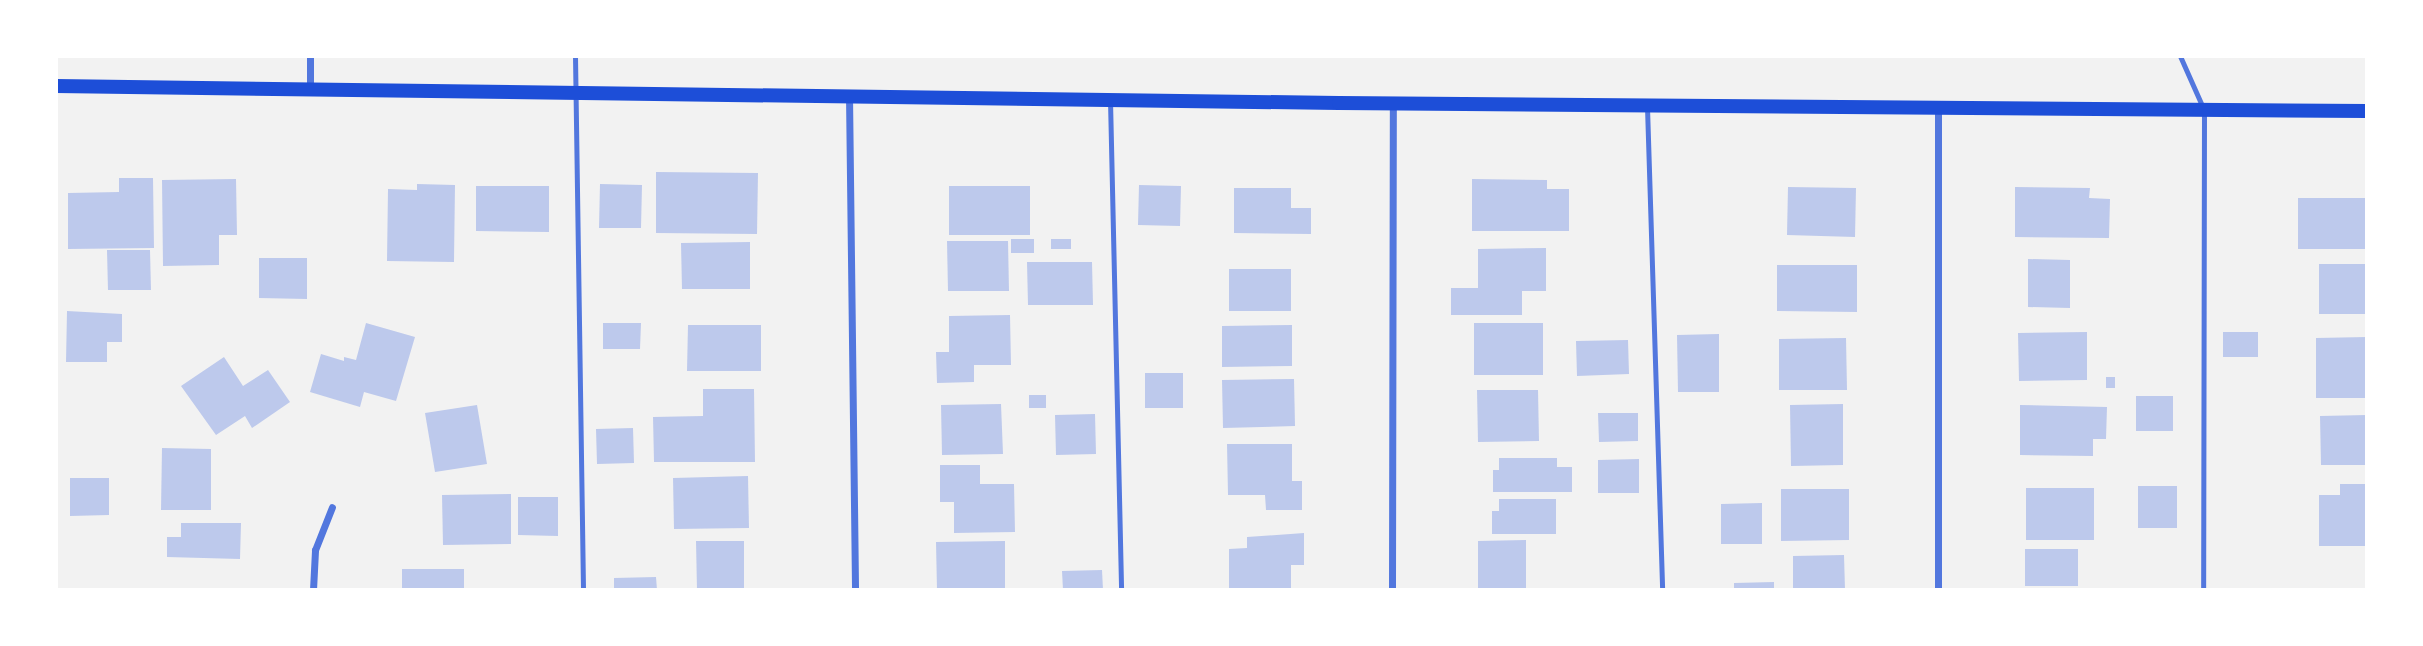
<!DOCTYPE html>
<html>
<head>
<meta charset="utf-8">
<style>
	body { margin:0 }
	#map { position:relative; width:2423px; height:646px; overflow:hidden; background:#f2f2f2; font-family:"Varela Round",sans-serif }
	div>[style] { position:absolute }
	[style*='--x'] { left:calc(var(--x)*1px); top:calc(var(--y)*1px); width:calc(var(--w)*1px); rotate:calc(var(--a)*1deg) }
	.building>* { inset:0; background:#bdc9ec }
	.service>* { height:5px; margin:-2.5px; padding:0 2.5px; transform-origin:2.5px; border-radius:2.5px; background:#5277de }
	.minor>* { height:7px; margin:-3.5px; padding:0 3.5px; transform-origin:3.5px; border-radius:3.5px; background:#5277de }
	.secondary>* { height:14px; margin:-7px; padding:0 7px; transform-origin:7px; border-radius:7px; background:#1d4ed8 }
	span { translate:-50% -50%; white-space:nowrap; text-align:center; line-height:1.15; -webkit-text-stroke:7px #fff; paint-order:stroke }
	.frame { position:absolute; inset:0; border:58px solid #fff; pointer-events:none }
</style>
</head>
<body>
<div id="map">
	<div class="building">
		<div style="clip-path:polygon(656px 172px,758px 173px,757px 234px,656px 233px)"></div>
		<div style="clip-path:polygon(119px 178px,153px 178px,154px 248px,68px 249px,68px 193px,119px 192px)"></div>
		<div style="clip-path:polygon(236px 179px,237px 235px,219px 235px,219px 265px,163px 266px,162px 180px)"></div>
		<div style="clip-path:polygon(1472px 179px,1547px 180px,1547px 189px,1569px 189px,1569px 231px,1472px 231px)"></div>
		<div style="clip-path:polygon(417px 184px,455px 185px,454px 262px,387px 261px,388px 189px,417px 190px)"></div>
		<div style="clip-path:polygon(600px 184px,642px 185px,641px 228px,599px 228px)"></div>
		<div style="clip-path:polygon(1139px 185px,1181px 186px,1180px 226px,1138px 225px)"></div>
		<div style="clip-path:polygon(476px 186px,549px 186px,549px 232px,476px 231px)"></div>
		<div style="clip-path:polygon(949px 186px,1030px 186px,1030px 235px,949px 235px)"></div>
		<div style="clip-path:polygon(1788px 187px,1856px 188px,1855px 237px,1787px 235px)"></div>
		<div style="clip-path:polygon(2015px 187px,2090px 188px,2089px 198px,2110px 199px,2109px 238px,2015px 237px)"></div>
		<div style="clip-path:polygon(1234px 188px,1291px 188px,1291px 208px,1311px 208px,1311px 234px,1234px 233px)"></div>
		<div style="clip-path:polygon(2298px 198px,2367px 198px,2367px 249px,2298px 249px)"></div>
		<div style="clip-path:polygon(1011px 239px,1034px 239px,1034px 253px,1011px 253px)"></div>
		<div style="clip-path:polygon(1051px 239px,1071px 239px,1071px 249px,1051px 249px)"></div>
		<div style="clip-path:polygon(947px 241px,1008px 241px,1009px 291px,948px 291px)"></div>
		<div style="clip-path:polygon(750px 242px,750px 289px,682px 289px,681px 243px)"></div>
		<div style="clip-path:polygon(1546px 248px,1546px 291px,1522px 291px,1522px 315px,1451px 315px,1451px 288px,1478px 288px,1478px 249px)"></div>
		<div style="clip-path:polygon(107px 250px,150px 250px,151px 290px,108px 290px)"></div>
		<div style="clip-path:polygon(259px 258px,307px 258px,307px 299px,259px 298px)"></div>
		<div style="clip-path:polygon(2028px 259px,2070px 260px,2070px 308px,2028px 307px)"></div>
		<div style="clip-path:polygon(1027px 262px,1092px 262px,1093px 305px,1028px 305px)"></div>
		<div style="clip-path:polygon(2319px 264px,2367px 264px,2367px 314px,2319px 314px)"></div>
		<div style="clip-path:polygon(1777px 265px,1857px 265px,1857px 312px,1777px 311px)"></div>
		<div style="clip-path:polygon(1229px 269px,1291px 269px,1291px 311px,1229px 311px)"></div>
		<div style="clip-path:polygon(67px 311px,122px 314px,122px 342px,107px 342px,107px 362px,66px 362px)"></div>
		<div style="clip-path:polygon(1010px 315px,1011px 365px,974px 365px,974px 382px,937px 383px,936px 352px,949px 352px,949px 316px)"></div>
		<div style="clip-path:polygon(366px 323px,415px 337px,396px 401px,364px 392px,360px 407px,310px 392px,321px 354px,344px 361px,344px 357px,356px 360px)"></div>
		<div style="clip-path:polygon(603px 323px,641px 323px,640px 349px,603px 349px)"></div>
		<div style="clip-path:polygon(1474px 323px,1543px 323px,1543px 375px,1474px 375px)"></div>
		<div style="clip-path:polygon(688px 325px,761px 325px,761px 371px,687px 371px)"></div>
		<div style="clip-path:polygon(1292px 325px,1292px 366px,1222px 367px,1222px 326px)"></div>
		<div style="clip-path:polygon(2087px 332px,2087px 380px,2019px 381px,2018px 333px)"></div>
		<div style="clip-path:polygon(2223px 332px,2258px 332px,2258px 357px,2223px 357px)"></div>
		<div style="clip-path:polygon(1719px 334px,1719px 392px,1678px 392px,1677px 335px)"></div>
		<div style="clip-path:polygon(2367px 337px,2367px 398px,2316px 398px,2316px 338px)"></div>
		<div style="clip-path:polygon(1846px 338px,1847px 390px,1779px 390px,1779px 339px)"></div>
		<div style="clip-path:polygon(1628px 340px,1629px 374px,1577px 376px,1576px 341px)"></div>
		<div style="clip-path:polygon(224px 357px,243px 386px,268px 370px,290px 402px,252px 428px,245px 416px,216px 435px,181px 386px)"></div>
		<div style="clip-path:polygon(1145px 373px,1183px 373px,1183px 408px,1145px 408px)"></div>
		<div style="clip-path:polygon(2106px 377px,2115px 377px,2115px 388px,2106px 388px)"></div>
		<div style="clip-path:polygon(1294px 379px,1295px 426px,1223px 428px,1222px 380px)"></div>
		<div style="clip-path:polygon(703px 389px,754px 389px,755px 462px,654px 462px,653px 417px,703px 416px)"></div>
		<div style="clip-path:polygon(1477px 390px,1538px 390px,1539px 441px,1478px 442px)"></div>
		<div style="clip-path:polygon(1029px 395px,1046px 395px,1046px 408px,1029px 408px)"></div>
		<div style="clip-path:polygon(2136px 396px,2173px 396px,2173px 431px,2136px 431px)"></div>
		<div style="clip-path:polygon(1001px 404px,1003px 454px,942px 455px,941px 405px)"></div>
		<div style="clip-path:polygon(1843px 404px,1843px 465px,1791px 466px,1790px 405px)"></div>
		<div style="clip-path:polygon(477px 405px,487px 464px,435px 472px,425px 413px)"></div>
		<div style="clip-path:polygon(2020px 405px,2107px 407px,2106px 439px,2093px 439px,2093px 456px,2020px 455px)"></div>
		<div style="clip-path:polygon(1598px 413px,1638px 413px,1638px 441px,1599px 442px)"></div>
		<div style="clip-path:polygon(1095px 414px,1096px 454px,1056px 455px,1055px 415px)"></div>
		<div style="clip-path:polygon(2367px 415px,2367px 465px,2321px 465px,2320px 416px)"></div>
		<div style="clip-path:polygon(633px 428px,634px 463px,597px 464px,596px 429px)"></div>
		<div style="clip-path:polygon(1227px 444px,1292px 444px,1292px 481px,1302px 481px,1302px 510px,1266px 510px,1265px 495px,1228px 495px)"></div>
		<div style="clip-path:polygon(162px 448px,211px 449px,211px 510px,161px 510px)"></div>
		<div style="clip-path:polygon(1499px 458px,1557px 458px,1557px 467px,1572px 467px,1572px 492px,1493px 492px,1493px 470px,1499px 470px)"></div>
		<div style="clip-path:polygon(1639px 459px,1639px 493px,1598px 493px,1598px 460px)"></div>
		<div style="clip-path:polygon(940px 465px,980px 465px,980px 484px,1014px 484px,1015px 532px,954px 533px,954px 502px,940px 502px)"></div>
		<div style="clip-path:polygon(748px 476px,749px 528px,674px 529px,673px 478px)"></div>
		<div style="clip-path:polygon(70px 478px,109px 478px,109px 515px,70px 516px)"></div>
		<div style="clip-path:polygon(2340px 484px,2365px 484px,2367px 546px,2319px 546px,2319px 495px,2340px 495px)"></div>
		<div style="clip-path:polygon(2138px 486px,2177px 486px,2177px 528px,2138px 528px)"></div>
		<div style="clip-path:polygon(2026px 488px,2094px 488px,2094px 540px,2026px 540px)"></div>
		<div style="clip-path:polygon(1781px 489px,1849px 489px,1849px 540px,1781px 541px)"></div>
		<div style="clip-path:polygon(511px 494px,511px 544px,443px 545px,442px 495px)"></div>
		<div style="clip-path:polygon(518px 497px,558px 497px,558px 536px,518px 535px)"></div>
		<div style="clip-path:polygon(1499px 499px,1556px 499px,1556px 534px,1492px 534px,1492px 511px,1499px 511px)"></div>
		<div style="clip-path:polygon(1762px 503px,1762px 544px,1721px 544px,1721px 504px)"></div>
		<div style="clip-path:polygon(181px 523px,241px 523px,240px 559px,167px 557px,167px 537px,181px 537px)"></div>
		<div style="clip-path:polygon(1304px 533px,1304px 565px,1291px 565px,1291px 590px,1229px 590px,1229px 549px,1247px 548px,1247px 537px)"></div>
		<div style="clip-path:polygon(1526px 540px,1526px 590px,1478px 590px,1478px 541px)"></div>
		<div style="clip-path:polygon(696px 541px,744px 541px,744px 590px,697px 590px)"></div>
		<div style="clip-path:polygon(1005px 541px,1005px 590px,937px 590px,936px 542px)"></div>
		<div style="clip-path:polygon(2025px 549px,2078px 549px,2078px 586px,2025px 586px)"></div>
		<div style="clip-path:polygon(1844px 555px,1845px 590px,1793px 590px,1793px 556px)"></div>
		<div style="clip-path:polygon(402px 569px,464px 569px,464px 590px,402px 590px)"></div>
		<div style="clip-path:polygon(1102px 570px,1103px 590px,1063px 590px,1062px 571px)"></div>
		<div style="clip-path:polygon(656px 577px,657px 590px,614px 590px,614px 578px)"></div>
		<div style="clip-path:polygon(1774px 582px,1774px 590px,1734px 590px,1734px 583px)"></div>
	</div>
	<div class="service">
		<div style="--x:575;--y:56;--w:534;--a:89.14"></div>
		<div style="--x:2180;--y:56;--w:59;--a:66"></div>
		<div style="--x:2204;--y:110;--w:480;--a:90.1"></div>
		<div style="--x:1110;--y:100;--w:490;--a:88.7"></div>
		<div style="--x:1647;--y:107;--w:483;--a:88.2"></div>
	</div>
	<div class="minor">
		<div style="--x:310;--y:56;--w:33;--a:90"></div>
		<div style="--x:849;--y:95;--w:495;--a:89.3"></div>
		<div style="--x:1938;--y:108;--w:482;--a:90"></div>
		<div style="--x:313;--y:590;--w:40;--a:-87.1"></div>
		<div style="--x:315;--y:550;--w:46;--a:-68.4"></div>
		<div style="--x:1392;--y:590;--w:486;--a:-89.9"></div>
	</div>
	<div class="secondary">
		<div style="--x:56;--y:86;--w:1283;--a:0.76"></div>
		<div style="--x:1339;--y:103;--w:1028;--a:0.45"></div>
	</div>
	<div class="frame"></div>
</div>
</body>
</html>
